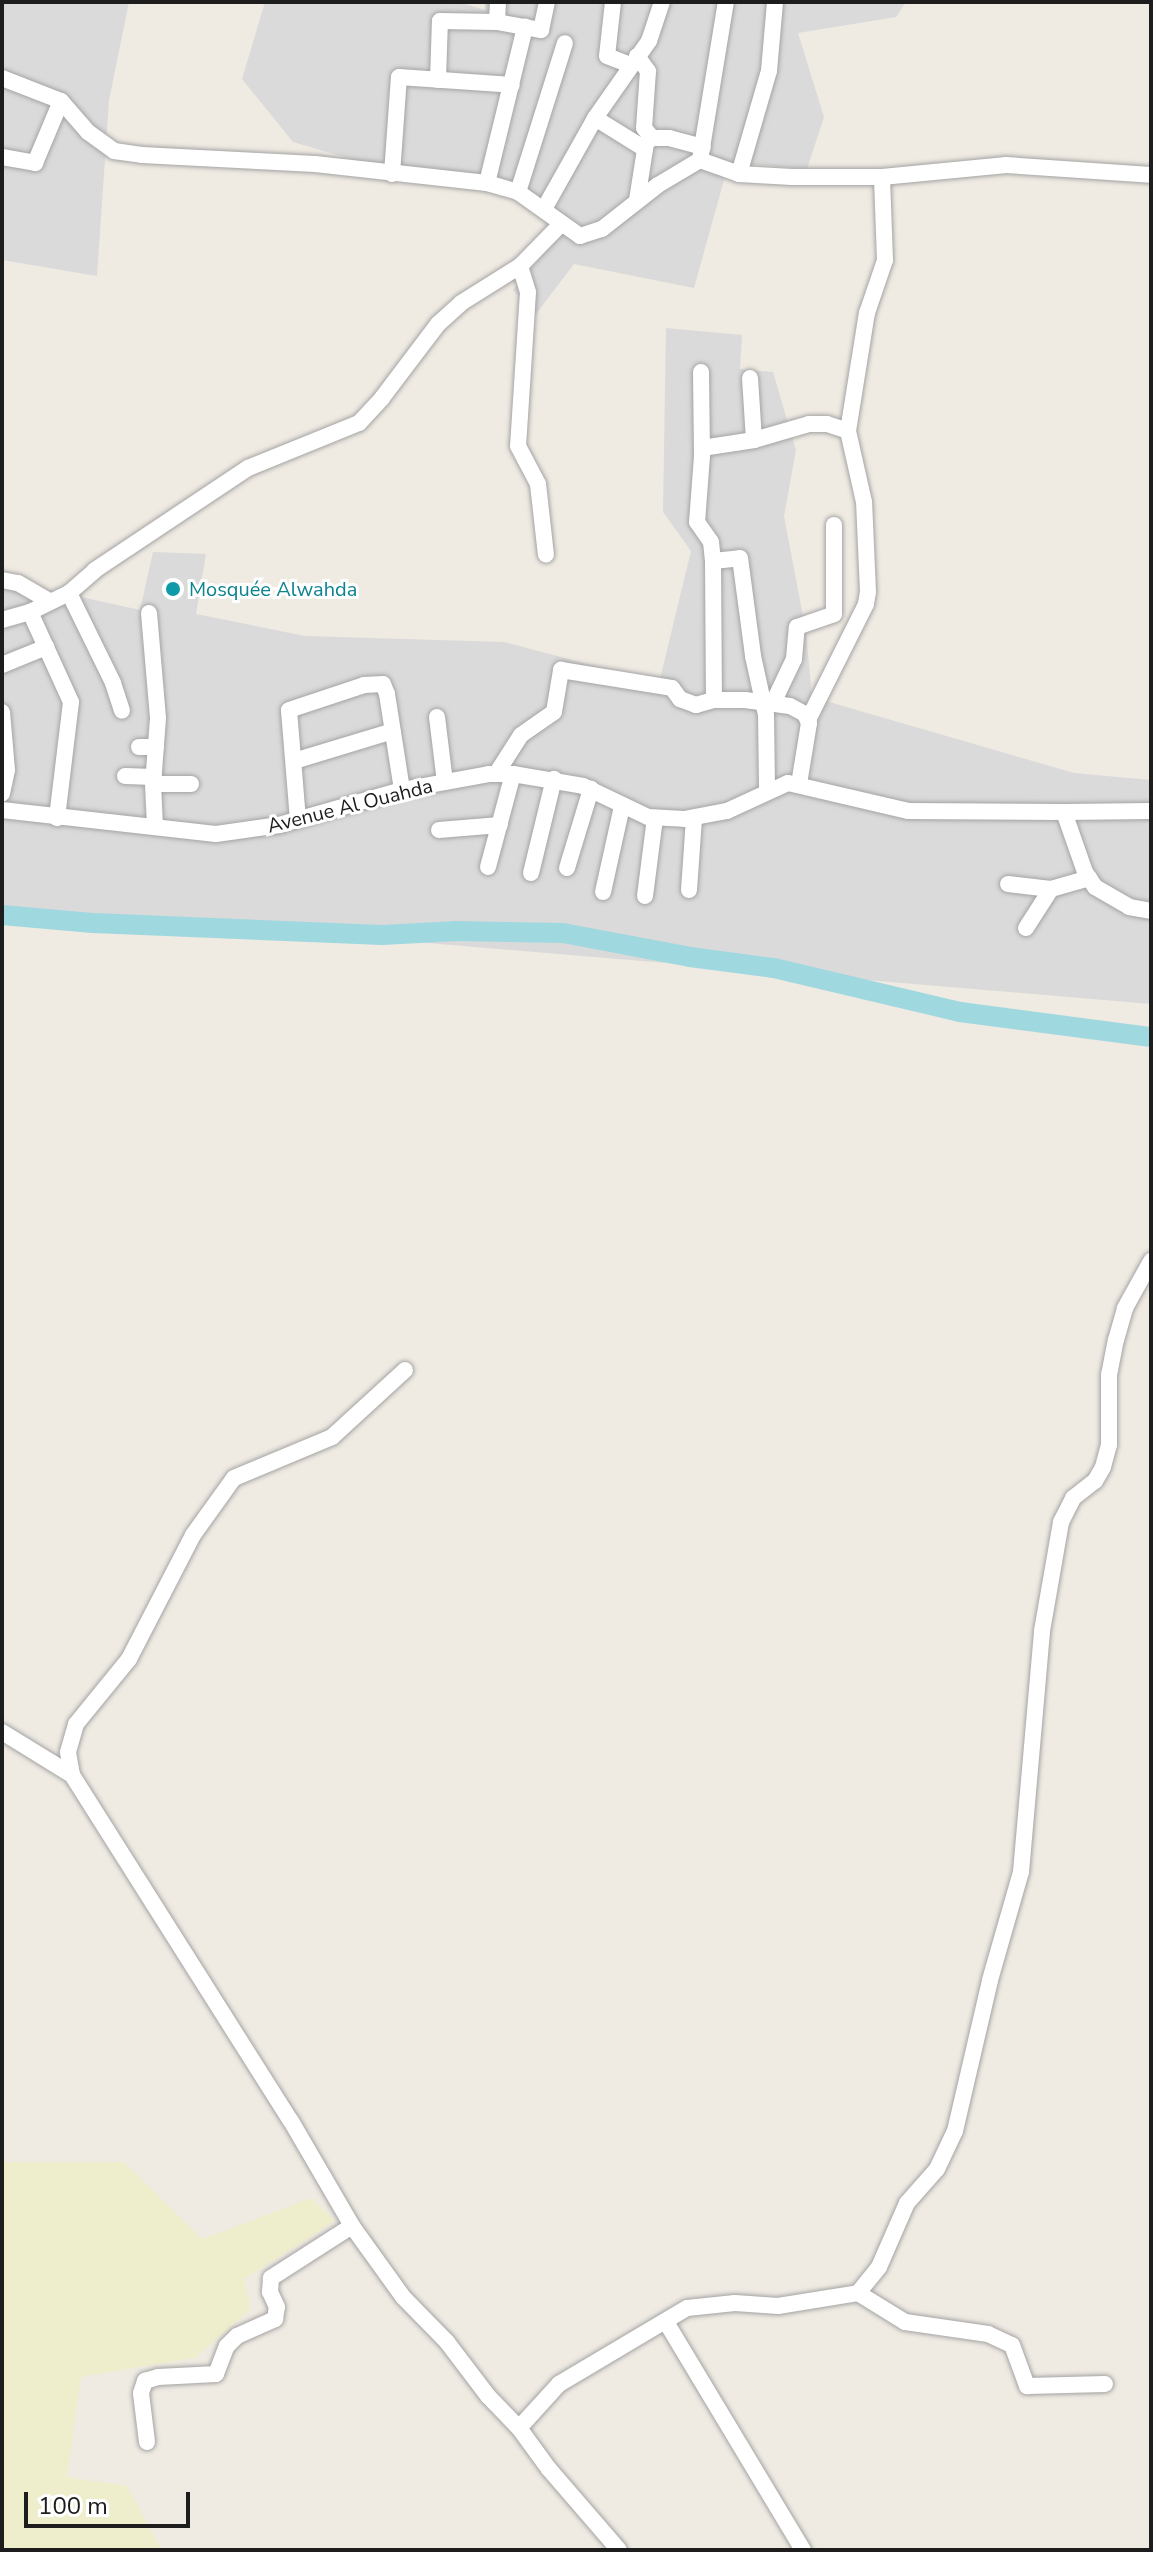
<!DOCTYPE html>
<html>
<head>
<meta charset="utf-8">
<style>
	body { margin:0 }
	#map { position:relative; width:1153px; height:2552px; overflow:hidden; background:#efeae2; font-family:"Nunito Sans",sans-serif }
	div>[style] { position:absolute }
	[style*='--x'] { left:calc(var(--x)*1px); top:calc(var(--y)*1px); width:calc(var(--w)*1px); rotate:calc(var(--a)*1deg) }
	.residential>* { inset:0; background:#dbdada }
	.farmland>* { inset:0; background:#efeecc }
	.river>* { height:20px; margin:-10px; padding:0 10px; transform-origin:10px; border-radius:10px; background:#a0d8e0 }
	.roads { filter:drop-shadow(0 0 2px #a4a4a4) drop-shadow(0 0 2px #a4a4a4) }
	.minor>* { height:16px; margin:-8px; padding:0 8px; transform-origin:8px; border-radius:8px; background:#fff }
	.dots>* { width:22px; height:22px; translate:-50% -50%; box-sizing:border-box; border:4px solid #fff; border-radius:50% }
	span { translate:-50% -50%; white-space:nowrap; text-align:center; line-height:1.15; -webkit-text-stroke:6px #fff; paint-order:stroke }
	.culture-label { font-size:20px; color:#0d838f }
	.left { translate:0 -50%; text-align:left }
	.street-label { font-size:20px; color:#1d1d1d }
	.frame { position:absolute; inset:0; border:4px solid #1d1d1d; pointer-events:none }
	.scale { position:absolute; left:24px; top:2492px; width:166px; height:36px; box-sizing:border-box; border:4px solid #1d1d1d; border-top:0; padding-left:10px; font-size:24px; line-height:28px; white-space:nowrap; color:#1d1d1d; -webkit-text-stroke:6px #fff; paint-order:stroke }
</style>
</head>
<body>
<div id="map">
	<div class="residential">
		<div style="clip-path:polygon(2px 2px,129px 2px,109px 100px,97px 276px,2px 260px)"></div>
		<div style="clip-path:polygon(265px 2px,459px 2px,485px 10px,485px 2px,906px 2px,896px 17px,798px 33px,824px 117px,807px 169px,729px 162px,694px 288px,574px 264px,536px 314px,513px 290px,559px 234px,541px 214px,518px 200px,439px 169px,358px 161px,293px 142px,242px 79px)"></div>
		<div style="clip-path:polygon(666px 328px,742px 335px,740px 369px,773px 372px,796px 450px,784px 516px,806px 632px,812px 697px,1074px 773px,1151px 780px,1151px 1004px,2px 907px,2px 575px,18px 583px,140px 610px,153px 552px,206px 554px,196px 614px,305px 636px,504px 642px,659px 683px,691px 551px,663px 512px)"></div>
	</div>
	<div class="farmland">
		<div style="clip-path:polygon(2px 2162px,124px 2162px,202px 2239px,311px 2198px,335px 2221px,244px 2279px,251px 2309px,195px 2358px,81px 2377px,67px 2477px,127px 2486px,162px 2550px,2px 2550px)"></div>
	</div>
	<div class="river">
		<div style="--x:2;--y:915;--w:91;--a:5"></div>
		<div style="--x:93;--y:923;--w:289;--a:2.4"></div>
		<div style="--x:382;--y:935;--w:75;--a:-3.1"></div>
		<div style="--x:457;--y:931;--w:106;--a:1.1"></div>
		<div style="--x:563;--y:933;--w:129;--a:10.7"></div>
		<div style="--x:690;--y:957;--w:85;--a:7.5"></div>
		<div style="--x:774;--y:968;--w:191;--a:13.3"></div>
		<div style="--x:960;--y:1012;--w:193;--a:7.5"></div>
	</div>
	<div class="roads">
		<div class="minor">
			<div style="--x:498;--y:2;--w:20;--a:93"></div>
			<div style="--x:497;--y:22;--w:45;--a:10.3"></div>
			<div style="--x:541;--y:30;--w:29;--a:-78"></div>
			<div style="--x:613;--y:2;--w:54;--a:96.3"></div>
			<div style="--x:607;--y:56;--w:25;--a:21"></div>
			<div style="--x:637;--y:56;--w:19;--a:54"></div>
			<div style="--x:648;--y:71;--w:57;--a:94"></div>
			<div style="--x:644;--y:128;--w:13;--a:51"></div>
			<div style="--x:2;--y:78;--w:63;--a:21.3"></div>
			<div style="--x:61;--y:101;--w:41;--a:48.9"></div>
			<div style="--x:88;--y:132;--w:32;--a:36"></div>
			<div style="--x:114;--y:151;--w:28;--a:8"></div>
			<div style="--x:142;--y:155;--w:173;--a:3"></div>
			<div style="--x:315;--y:164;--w:173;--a:6.3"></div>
			<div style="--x:487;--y:183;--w:32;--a:16"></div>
			<div style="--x:518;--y:192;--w:76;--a:35.4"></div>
			<div style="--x:580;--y:236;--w:23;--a:-18"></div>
			<div style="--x:602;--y:229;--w:71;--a:-38.2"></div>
			<div style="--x:658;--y:185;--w:49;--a:-30.8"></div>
			<div style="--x:700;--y:160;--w:41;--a:19.7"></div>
			<div style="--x:739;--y:174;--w:53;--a:3.2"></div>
			<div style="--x:792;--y:177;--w:90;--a:0"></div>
			<div style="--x:882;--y:177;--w:125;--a:-5.5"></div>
			<div style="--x:1006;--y:165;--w:145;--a:3.9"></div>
			<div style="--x:438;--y:80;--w:59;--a:-88.1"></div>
			<div style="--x:440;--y:21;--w:57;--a:1"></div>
			<div style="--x:595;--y:118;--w:59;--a:31.8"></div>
			<div style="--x:2;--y:157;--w:34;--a:10"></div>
			<div style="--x:35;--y:163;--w:67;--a:-67.2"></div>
			<div style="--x:700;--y:160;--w:160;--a:-80.7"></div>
			<div style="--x:392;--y:174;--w:97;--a:-85.9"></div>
			<div style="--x:399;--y:77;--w:113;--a:4"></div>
			<div style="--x:739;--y:174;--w:107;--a:-73.8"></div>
			<div style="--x:769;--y:71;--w:69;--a:-85"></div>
			<div style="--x:487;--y:183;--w:161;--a:-76.3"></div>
			<div style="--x:518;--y:192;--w:156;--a:-72.5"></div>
			<div style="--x:637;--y:200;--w:58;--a:-81"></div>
			<div style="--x:646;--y:143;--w:8;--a:-40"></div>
			<div style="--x:652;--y:138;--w:17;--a:0"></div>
			<div style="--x:669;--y:138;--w:35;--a:15"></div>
			<div style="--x:544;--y:209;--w:104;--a:-60.7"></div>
			<div style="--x:595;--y:118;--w:94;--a:-55"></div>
			<div style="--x:649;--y:41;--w:41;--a:-71.6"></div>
			<div style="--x:520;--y:266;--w:27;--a:73"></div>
			<div style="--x:528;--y:292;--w:154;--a:93.7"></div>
			<div style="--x:518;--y:446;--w:43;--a:62.2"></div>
			<div style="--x:538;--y:484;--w:71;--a:83.6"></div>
			<div style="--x:701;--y:372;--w:84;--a:89.3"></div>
			<div style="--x:702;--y:456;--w:66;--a:94.3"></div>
			<div style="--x:697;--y:522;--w:24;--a:55"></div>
			<div style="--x:711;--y:542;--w:19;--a:84"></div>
			<div style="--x:713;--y:561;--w:139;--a:89.6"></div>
			<div style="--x:750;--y:378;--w:62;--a:86.3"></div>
			<div style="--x:702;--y:448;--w:53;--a:-8.7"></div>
			<div style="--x:754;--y:440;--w:57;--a:-16.2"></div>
			<div style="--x:809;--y:424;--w:18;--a:0"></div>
			<div style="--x:827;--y:424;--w:22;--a:18"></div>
			<div style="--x:713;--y:561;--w:27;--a:-6"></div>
			<div style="--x:740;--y:558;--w:99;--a:82.4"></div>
			<div style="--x:753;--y:656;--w:60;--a:77.6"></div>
			<div style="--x:766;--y:715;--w:75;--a:89.2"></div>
			<div style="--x:2;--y:580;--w:16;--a:11"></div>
			<div style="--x:18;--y:583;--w:36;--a:30"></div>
			<div style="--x:69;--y:593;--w:100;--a:63.9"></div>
			<div style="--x:113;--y:683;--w:29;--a:72"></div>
			<div style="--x:30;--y:612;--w:99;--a:65.5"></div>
			<div style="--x:71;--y:702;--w:117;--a:96.9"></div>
			<div style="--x:149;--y:613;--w:105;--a:85.1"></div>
			<div style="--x:158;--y:718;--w:66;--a:94.3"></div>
			<div style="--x:153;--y:784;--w:43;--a:87.3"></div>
			<div style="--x:2;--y:620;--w:29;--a:-16"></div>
			<div style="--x:30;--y:612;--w:43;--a:-26"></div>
			<div style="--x:69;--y:593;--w:35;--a:-41"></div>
			<div style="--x:95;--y:570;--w:184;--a:-33.7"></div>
			<div style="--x:248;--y:468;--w:120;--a:-22.1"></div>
			<div style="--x:359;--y:423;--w:34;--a:-47"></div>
			<div style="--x:382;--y:398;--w:93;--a:-52.9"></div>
			<div style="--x:438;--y:324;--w:31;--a:-42"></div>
			<div style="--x:461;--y:303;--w:70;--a:-32.1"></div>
			<div style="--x:520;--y:266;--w:57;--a:-45.7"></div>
			<div style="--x:2;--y:665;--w:48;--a:-22.2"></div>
			<div style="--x:773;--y:703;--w:49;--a:-64.5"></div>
			<div style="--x:794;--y:659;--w:32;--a:-85"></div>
			<div style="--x:797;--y:627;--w:39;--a:-19"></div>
			<div style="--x:834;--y:614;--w:89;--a:-90"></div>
			<div style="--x:2;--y:712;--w:58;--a:85.1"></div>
			<div style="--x:7;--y:770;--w:24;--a:102"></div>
			<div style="--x:437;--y:717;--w:65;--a:83"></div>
			<div style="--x:808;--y:720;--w:130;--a:-63.4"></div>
			<div style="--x:866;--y:604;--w:12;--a:-81"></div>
			<div style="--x:868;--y:592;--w:90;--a:-92.5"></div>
			<div style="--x:864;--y:502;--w:73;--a:-102.7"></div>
			<div style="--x:848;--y:431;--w:120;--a:-80.9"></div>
			<div style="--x:867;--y:313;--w:56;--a:-71.2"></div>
			<div style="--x:885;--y:260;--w:83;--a:-92.1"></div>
			<div style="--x:139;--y:747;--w:17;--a:0"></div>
			<div style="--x:294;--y:761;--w:103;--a:-16.9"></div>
			<div style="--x:496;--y:774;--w:46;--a:-57.3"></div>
			<div style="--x:521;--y:735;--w:40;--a:-34.9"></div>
			<div style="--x:554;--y:712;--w:43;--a:-80.5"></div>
			<div style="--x:561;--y:670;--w:112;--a:9.2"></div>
			<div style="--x:672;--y:688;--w:14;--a:54"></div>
			<div style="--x:680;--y:699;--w:17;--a:21"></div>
			<div style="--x:696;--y:705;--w:19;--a:-16"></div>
			<div style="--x:714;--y:700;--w:31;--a:0"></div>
			<div style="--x:745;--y:700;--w:45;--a:7.6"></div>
			<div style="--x:790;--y:706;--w:17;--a:28"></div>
			<div style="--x:805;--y:714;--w:10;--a:66"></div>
			<div style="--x:809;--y:723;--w:62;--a:99.3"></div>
			<div style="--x:125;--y:776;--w:29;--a:2"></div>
			<div style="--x:153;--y:784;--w:38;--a:0"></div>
			<div style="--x:2;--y:810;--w:215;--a:6.4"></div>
			<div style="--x:216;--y:834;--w:64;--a:-8.1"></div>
			<div style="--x:279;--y:825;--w:128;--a:-15.9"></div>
			<div style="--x:402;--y:790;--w:88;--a:-10.4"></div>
			<div style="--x:489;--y:774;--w:24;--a:0"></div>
			<div style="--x:513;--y:774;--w:71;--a:9.7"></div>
			<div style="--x:583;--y:786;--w:72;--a:25.5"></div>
			<div style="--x:648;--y:817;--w:36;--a:3"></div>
			<div style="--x:684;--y:819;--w:44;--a:-10.5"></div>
			<div style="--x:727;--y:811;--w:67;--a:-24.7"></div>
			<div style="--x:788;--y:783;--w:123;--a:13.1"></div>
			<div style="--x:908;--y:811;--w:156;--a:0.4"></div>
			<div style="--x:1064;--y:812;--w:64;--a:70.7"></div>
			<div style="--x:1085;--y:872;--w:18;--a:56"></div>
			<div style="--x:1095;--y:887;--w:39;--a:30"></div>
			<div style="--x:1129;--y:907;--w:22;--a:10"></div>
			<div style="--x:1064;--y:812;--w:87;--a:-0.7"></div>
			<div style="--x:298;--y:820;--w:110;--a:-94.7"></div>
			<div style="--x:289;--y:710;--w:79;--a:-18.4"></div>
			<div style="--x:364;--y:685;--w:19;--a:-3"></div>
			<div style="--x:383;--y:684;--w:11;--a:68"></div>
			<div style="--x:387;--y:694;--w:97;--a:81.1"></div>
			<div style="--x:439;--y:830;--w:61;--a:-4.7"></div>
			<div style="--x:488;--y:867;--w:96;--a:-75"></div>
			<div style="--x:567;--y:868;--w:83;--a:-73.1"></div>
			<div style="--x:531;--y:873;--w:97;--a:-76.3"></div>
			<div style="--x:1008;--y:884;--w:43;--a:6.6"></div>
			<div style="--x:1051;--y:889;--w:40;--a:-16"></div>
			<div style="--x:689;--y:890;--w:72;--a:-86"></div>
			<div style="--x:603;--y:892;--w:88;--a:-77.5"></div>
			<div style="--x:645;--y:896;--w:79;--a:-82.7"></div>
			<div style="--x:1026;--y:928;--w:46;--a:-57.3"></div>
			<div style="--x:2;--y:1732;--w:82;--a:31.6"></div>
			<div style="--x:72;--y:1775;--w:409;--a:57.7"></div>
			<div style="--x:291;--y:2121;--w:121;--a:59.8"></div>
			<div style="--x:352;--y:2226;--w:87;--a:54.3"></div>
			<div style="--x:403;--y:2297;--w:63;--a:45.6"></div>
			<div style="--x:447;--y:2342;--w:68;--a:52.8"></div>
			<div style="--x:488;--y:2396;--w:45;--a:45.9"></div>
			<div style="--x:519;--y:2428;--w:51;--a:53.8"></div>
			<div style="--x:549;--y:2469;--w:107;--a:49.2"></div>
			<div style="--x:72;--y:1775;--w:23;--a:-100"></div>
			<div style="--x:68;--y:1752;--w:29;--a:-74"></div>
			<div style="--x:76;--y:1724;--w:84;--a:-50.8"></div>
			<div style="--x:129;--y:1659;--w:140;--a:-62.7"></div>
			<div style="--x:193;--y:1535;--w:70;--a:-54.3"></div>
			<div style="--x:234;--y:1478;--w:106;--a:-22.7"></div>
			<div style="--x:332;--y:1437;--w:99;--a:-42.5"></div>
			<div style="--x:858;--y:2293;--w:55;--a:31.7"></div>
			<div style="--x:905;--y:2322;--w:84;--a:8.2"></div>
			<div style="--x:988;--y:2334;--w:26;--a:25"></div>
			<div style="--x:1012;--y:2345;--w:44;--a:69.9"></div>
			<div style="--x:1027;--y:2386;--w:78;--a:-1.5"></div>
			<div style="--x:666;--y:2322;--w:266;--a:59"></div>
			<div style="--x:519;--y:2428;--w:59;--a:-47.7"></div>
			<div style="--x:559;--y:2384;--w:149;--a:-30.7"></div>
			<div style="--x:687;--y:2308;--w:48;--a:-5.9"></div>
			<div style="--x:735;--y:2303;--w:43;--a:4"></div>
			<div style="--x:778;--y:2306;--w:81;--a:-9.2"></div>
			<div style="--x:858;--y:2293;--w:33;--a:-51"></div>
			<div style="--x:879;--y:2267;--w:70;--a:-66.4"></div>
			<div style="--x:907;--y:2203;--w:45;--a:-48.6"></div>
			<div style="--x:937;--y:2169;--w:42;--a:-64.7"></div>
			<div style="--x:955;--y:2131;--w:155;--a:-76.9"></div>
			<div style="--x:990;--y:1980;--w:112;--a:-74"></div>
			<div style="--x:1021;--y:1872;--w:242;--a:-85"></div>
			<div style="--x:1042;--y:1631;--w:111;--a:-80.1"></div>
			<div style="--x:1061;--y:1522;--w:27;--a:-63"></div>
			<div style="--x:1073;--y:1498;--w:28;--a:-38"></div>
			<div style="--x:1095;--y:1481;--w:16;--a:-60"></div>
			<div style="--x:1103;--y:1467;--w:23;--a:-75"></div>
			<div style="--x:1109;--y:1445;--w:70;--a:-90"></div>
			<div style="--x:1109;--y:1375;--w:36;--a:-79"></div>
			<div style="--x:1116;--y:1340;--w:33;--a:-74"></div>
			<div style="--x:1125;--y:1308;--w:54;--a:-61"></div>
			<div style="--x:147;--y:2442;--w:49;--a:-97"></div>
			<div style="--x:141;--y:2393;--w:13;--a:-72"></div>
			<div style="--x:145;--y:2381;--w:14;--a:-17"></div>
			<div style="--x:158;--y:2377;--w:58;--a:-3"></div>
			<div style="--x:216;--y:2374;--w:30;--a:-69"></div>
			<div style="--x:227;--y:2346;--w:14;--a:-45"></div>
			<div style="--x:237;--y:2336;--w:42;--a:-24.1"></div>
			<div style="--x:275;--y:2319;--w:12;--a:-81"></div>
			<div style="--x:277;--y:2307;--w:17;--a:-115"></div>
			<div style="--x:270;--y:2292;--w:14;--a:-86"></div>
			<div style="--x:271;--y:2278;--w:96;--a:-32.7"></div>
		</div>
	</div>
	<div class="dots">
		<div style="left:173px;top:589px;background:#0f9aa8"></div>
	</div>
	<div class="culture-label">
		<span class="left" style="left:189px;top:589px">Mosquée Alwahda</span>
	</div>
	<div class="street-label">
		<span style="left:350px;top:806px;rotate:-14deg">Avenue Al Ouahda</span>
	</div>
	<div class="frame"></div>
	<div class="scale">100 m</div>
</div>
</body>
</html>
